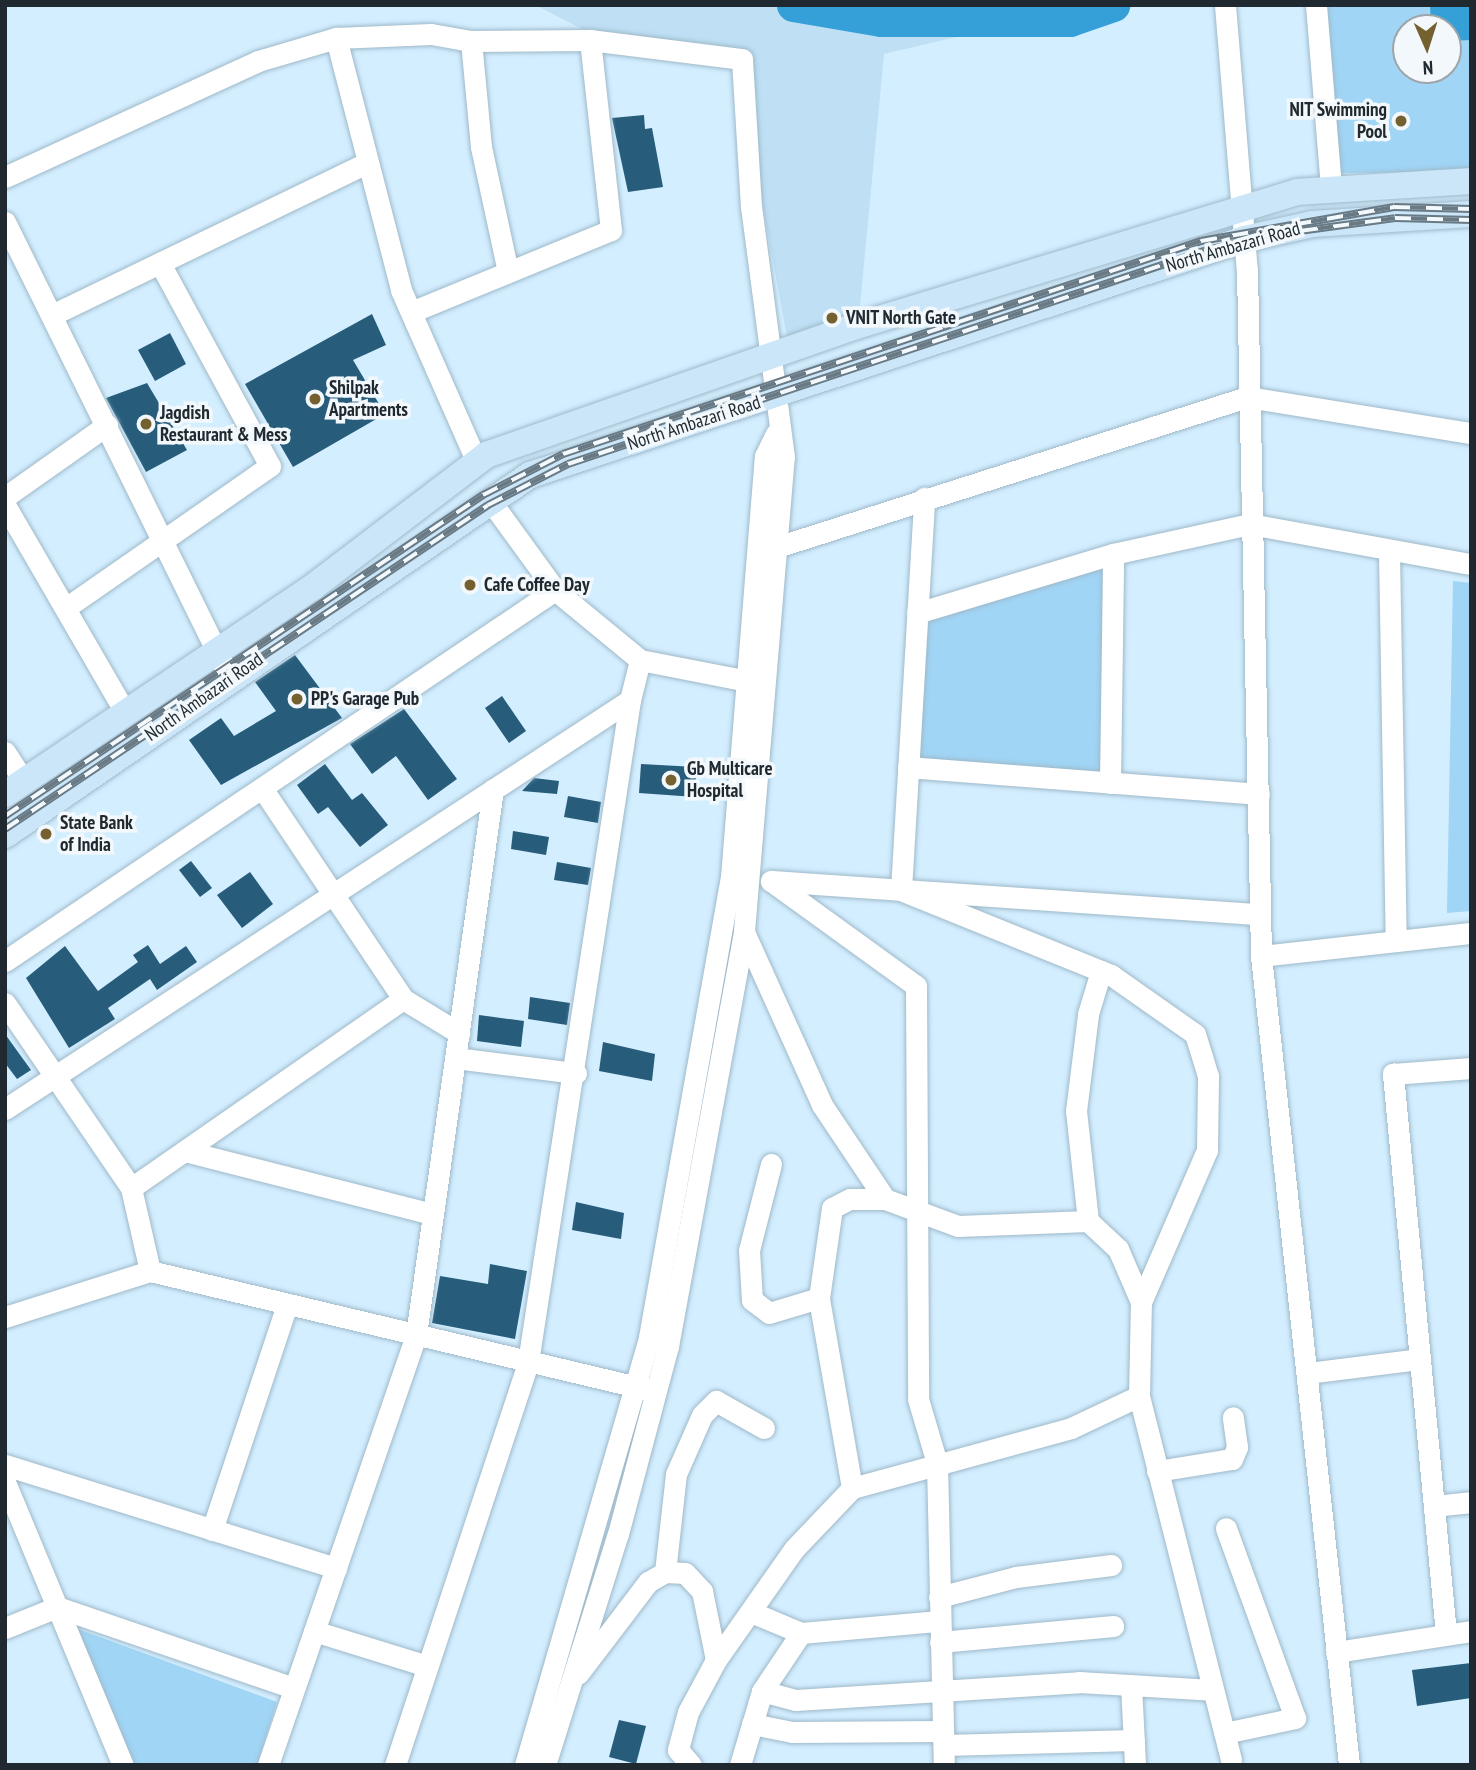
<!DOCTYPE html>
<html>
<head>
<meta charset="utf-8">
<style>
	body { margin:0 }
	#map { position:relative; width:1476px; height:1770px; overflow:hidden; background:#d3eeff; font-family:"PT Sans Narrow",sans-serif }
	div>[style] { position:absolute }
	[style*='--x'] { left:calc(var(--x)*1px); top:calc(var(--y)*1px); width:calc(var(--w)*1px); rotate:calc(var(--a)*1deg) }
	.built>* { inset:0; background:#bedff4 }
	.green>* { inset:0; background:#a0d5f5 }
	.water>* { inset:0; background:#34a0d7 }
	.river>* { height:33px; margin:-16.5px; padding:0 16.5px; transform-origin:16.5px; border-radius:16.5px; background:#34a0d7 }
	.building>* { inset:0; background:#275d7b }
	.roads { filter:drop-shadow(0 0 2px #9fb9c9) drop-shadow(0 0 2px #9fb9c9) }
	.minor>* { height:21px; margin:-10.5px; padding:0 10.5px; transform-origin:10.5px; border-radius:10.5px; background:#fff }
	.major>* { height:26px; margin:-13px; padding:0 13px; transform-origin:13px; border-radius:13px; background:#cbe6f8 }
	.rail>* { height:8px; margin-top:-4px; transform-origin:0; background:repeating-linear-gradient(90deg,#f2f8fb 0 16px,#697a85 0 32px); box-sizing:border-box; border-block:2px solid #697a85 }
	.dots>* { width:19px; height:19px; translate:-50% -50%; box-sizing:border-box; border:4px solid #f2f8fb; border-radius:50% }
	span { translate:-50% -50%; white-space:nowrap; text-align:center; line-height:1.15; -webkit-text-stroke:7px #f2f8fb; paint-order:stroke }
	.poi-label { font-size:19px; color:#1f292f; font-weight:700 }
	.right { translate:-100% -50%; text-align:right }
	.left { translate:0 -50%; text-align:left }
	.street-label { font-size:19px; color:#1f292f }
	.frame { position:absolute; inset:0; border:7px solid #1f292f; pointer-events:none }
	.north { position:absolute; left:1392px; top:14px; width:70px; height:70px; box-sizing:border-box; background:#f2f8fb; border:2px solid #9ea5a9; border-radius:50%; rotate:177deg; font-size:19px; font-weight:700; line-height:28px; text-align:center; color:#1f292f }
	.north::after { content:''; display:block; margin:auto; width:24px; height:32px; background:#75602f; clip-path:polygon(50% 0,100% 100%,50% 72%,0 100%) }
</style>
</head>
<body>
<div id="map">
	<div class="built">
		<div style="clip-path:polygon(535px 5px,1090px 5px,884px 54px,859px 316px,787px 337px,737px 67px,592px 34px)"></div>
	</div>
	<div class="green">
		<div style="clip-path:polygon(evenodd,1324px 5px,1471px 5px,1471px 172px,1335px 173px,1324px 5px,1406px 28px,1448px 28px,1448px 70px,1406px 70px,1406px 28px)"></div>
		<div style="clip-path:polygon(1102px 569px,1102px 777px,920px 760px,926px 620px)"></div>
		<div style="clip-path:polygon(1453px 581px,1471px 583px,1471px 911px,1447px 913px)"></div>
		<div style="clip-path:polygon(75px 1628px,277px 1702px,257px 1765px,134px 1765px)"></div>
	</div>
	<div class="water">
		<div style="clip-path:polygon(1430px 5px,1471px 5px,1471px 40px,1448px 41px,1448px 28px,1431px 28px)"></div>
	</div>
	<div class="river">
		<div style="--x:793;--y:5;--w:89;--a:9.7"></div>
		<div style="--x:881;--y:20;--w:189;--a:0"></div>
		<div style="--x:1070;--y:20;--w:46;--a:-19.2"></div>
	</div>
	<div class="building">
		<div style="clip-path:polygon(644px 115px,645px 129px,652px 128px,663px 187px,628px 192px,612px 118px)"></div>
		<div style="clip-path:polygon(372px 314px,386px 345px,353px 360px,385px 414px,293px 467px,245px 384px)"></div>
		<div style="clip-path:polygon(170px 333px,186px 364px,155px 381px,138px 350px)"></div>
		<div style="clip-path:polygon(147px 383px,187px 450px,146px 472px,106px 398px)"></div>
		<div style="clip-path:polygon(295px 655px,342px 718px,221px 785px,189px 740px,221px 718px,234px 736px,276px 711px,255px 682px)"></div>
		<div style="clip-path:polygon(502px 696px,526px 731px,509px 743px,485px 708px)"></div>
		<div style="clip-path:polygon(404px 709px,457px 779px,428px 800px,396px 756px,372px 774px,350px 744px)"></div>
		<div style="clip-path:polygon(325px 764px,352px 800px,362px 793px,388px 825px,360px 847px,328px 807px,318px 814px,297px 785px)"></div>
		<div style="clip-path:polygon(641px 764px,696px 767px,695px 797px,639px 793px)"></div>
		<div style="clip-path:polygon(534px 778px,559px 781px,557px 794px,522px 791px)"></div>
		<div style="clip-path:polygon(568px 796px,601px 802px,598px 823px,564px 817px)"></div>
		<div style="clip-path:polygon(513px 831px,549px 837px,546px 855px,511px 849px)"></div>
		<div style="clip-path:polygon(191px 861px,212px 888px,200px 897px,179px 870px)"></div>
		<div style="clip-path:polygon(557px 862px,591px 868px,588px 885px,554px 880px)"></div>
		<div style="clip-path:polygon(250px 872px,273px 904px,242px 928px,217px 895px)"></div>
		<div style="clip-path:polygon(148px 945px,160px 964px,186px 946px,197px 962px,157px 990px,150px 979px,108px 1008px,115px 1019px,69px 1048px,26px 978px,65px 946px,98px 991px,138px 962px,133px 955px)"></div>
		<div style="clip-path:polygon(530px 997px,570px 1003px,567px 1025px,528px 1019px)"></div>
		<div style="clip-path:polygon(479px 1015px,524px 1021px,521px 1047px,477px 1041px)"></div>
		<div style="clip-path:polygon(5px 1034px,31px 1070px,17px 1079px,5px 1063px)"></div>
		<div style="clip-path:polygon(603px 1042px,655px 1054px,652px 1081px,599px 1071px)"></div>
		<div style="clip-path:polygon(576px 1202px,624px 1213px,621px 1239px,572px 1230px)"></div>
		<div style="clip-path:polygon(490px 1264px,527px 1271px,515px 1339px,432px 1323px,440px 1276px,488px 1284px)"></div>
		<div style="clip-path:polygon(1471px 1663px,1471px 1698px,1417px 1706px,1412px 1670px)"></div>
		<div style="clip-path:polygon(619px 1720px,646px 1726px,636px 1764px,609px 1757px)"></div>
	</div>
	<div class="roads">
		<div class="minor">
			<div style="--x:1225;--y:5;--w:266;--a:85.3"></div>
			<div style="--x:1247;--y:270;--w:686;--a:88.83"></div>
			<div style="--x:1261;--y:956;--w:814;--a:83.79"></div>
			<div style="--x:1316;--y:5;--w:185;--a:85.3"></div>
			<div style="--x:336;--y:38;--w:95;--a:-2.4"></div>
			<div style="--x:431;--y:34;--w:41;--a:9.9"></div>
			<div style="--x:471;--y:41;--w:119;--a:-0.5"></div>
			<div style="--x:590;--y:40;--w:191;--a:83.7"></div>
			<div style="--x:611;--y:230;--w:216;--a:157.7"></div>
			<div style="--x:471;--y:41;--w:106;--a:84.6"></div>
			<div style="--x:481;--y:147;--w:128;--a:77.8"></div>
			<div style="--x:5;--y:177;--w:278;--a:-24.6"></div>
			<div style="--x:258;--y:61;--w:81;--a:-16.4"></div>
			<div style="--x:336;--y:38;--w:260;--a:75.5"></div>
			<div style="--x:401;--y:290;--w:186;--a:66.2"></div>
			<div style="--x:5;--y:222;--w:508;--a:63.74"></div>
			<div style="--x:52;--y:315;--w:348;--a:-25.8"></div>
			<div style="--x:5;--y:497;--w:125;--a:-35.2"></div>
			<div style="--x:489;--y:499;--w:112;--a:54"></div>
			<div style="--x:555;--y:590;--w:110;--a:39.5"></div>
			<div style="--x:640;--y:660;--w:125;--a:11"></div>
			<div style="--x:5;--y:505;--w:241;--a:59.9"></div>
			<div style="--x:777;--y:547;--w:494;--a:-17.7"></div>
			<div style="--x:1248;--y:397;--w:226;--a:9.2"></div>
			<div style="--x:1389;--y:553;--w:388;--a:89"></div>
			<div style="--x:67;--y:607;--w:247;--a:-34.8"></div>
			<div style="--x:270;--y:466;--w:231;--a:-118.5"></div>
			<div style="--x:917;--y:613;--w:205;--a:-16.8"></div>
			<div style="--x:1113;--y:554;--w:140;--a:-12.4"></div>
			<div style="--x:1250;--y:524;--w:225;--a:10.3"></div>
			<div style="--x:5;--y:752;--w:35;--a:57"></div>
			<div style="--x:908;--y:767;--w:352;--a:4.4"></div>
			<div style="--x:1110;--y:783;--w:229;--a:-89.2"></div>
			<div style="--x:262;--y:788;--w:254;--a:56.2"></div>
			<div style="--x:403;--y:999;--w:66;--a:31.3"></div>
			<div style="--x:771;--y:881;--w:179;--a:35.9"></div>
			<div style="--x:916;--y:986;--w:413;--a:89.7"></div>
			<div style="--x:918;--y:1399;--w:67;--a:73.5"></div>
			<div style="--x:937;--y:1463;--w:302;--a:88.7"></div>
			<div style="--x:771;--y:881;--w:490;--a:3.9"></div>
			<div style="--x:744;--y:932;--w:190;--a:65.7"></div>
			<div style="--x:822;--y:1105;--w:113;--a:56.2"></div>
			<div style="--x:1261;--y:956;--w:211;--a:-6.3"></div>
			<div style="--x:5;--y:961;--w:663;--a:-34"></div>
			<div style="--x:5;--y:1003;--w:224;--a:55.7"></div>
			<div style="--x:131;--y:1188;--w:85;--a:77.1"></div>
			<div style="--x:455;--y:1058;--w:122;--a:7.1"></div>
			<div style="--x:5;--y:1109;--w:747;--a:-33.2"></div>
			<div style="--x:630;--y:700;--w:41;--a:-76"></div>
			<div style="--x:185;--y:1151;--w:256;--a:14.3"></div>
			<div style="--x:771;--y:1164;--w:89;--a:104.3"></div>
			<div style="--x:749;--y:1250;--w:50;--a:86.6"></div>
			<div style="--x:752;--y:1300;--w:21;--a:37"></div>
			<div style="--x:769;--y:1313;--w:52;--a:-16.7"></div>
			<div style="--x:131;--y:1188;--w:331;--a:-34.8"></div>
			<div style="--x:1088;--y:1221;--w:111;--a:-96.2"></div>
			<div style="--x:1076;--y:1111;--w:98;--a:-82.9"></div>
			<div style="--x:1088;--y:1014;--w:45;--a:-73.2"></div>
			<div style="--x:5;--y:1317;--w:152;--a:-17.6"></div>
			<div style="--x:150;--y:1271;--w:514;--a:13.39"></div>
			<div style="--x:1307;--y:1373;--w:114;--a:-7.1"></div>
			<div style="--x:1139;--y:1396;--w:375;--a:75.8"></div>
			<div style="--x:5;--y:1465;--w:347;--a:17.3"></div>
			<div style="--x:1157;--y:1471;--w:76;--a:-9.1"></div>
			<div style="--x:1232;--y:1459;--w:13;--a:-67"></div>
			<div style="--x:1237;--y:1447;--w:30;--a:-98"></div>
			<div style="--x:5;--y:1482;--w:307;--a:67.4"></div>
			<div style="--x:852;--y:1488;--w:193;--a:-99.9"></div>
			<div style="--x:819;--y:1298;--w:91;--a:-81.8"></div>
			<div style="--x:832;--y:1208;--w:20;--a:-27"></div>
			<div style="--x:850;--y:1199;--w:35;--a:0"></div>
			<div style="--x:885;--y:1199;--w:78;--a:20.3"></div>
			<div style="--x:958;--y:1226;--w:130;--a:-2.2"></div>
			<div style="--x:1088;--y:1221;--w:41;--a:43"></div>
			<div style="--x:1118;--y:1249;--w:58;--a:66.5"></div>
			<div style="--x:1434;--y:1506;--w:37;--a:-6"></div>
			<div style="--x:212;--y:1530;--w:238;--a:-71.6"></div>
			<div style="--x:665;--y:1572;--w:99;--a:-83.6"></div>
			<div style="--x:676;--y:1474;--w:64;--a:-66.2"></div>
			<div style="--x:702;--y:1415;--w:20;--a:-45"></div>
			<div style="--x:716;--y:1401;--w:55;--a:29.4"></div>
			<div style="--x:939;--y:1597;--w:80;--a:-14.6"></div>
			<div style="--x:1016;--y:1577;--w:96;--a:-7.2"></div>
			<div style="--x:751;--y:1612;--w:54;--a:22.8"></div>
			<div style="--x:5;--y:1628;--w:56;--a:-22"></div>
			<div style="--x:57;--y:1607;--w:250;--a:18.9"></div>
			<div style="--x:314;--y:1631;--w:118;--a:17.2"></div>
			<div style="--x:1446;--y:1634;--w:563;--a:-95.41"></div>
			<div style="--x:1393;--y:1074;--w:78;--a:-4.4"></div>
			<div style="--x:940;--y:1642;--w:174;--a:-5.3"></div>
			<div style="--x:1336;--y:1652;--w:137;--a:-8.8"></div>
			<div style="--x:716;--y:1660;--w:136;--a:-54.9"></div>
			<div style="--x:794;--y:1549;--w:84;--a:-46.4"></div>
			<div style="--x:852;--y:1488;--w:227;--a:-15.3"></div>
			<div style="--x:1071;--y:1428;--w:75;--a:-25.2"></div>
			<div style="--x:1139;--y:1396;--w:94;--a:-88.8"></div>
			<div style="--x:1141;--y:1302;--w:166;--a:-66.5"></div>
			<div style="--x:1207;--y:1150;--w:74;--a:-89.2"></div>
			<div style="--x:1208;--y:1076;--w:44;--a:-107.2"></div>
			<div style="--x:1195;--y:1034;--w:103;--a:-144.9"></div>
			<div style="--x:1111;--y:975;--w:227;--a:-158"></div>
			<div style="--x:901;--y:890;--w:393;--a:-86.6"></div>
			<div style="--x:578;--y:1674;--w:116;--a:-52.7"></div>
			<div style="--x:648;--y:1582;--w:20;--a:-30"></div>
			<div style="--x:665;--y:1572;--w:20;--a:3"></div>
			<div style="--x:685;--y:1573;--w:25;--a:47"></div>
			<div style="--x:702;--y:1591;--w:70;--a:78.5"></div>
			<div style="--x:716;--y:1660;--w:59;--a:118.3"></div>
			<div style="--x:688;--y:1712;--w:39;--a:105"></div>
			<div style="--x:678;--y:1750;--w:20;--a:49"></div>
			<div style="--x:1131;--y:1685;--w:80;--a:87.1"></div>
			<div style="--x:762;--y:1691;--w:35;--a:15"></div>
			<div style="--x:796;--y:1700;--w:284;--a:-3.6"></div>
			<div style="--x:1079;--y:1682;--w:133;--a:3.4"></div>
			<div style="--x:752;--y:1724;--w:41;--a:11.3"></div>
			<div style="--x:792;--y:1732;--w:151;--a:-0.4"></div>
			<div style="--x:1225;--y:1733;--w:72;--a:-12.1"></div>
			<div style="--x:1295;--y:1718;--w:202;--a:-110"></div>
			<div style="--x:944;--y:1745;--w:190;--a:-1.5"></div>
			<div style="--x:268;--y:1765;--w:455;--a:-71"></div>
			<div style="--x:416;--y:1335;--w:551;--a:-81.97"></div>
			<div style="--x:395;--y:1765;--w:424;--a:-71.7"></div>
			<div style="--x:528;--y:1362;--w:670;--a:-81.24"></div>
			<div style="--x:525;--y:1765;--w:446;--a:-73.8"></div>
			<div style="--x:649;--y:1337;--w:467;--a:-79.9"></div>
			<div style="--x:731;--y:877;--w:422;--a:-85.4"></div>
			<div style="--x:765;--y:456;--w:25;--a:-64"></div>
			<div style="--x:545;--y:1765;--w:242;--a:-72.5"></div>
			<div style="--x:618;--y:1534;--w:195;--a:-75.1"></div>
			<div style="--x:668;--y:1346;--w:422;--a:-79.6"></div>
			<div style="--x:744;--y:931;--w:476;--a:-85.2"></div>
			<div style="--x:784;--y:457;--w:252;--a:-97.5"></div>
			<div style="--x:751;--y:207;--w:148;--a:-93.5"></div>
			<div style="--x:742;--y:59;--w:153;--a:-172.9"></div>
			<div style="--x:740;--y:1765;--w:77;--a:-73.4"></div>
			<div style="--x:762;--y:1691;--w:70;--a:-56.1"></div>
			<div style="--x:801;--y:1633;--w:139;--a:-5"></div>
		</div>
		<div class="major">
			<div style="--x:5;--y:794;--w:371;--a:-33.9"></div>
			<div style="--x:313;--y:587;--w:218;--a:-37.3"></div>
			<div style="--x:486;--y:455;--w:389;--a:-19.2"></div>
			<div style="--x:853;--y:327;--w:464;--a:-16.9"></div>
			<div style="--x:1297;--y:192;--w:174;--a:-3.6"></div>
			<div style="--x:5;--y:835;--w:637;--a:-34.44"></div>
			<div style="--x:530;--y:475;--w:753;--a:-18.27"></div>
			<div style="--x:1245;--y:239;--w:69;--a:-12.6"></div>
			<div style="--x:1312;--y:224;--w:159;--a:-3.6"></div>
		</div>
	</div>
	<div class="rail">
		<div style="--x:5;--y:816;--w:576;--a:-33.88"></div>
		<div style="--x:483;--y:495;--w:90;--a:-27.1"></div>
		<div style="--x:563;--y:454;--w:673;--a:-18.46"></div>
		<div style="--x:1201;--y:241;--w:196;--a:-10"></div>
		<div style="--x:1394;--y:207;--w:77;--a:1.5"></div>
		<div style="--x:5;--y:829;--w:582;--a:-33.85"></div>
		<div style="--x:488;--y:505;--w:90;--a:-27.1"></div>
		<div style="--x:568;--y:464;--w:671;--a:-18.52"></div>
		<div style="--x:1204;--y:251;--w:68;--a:-13.6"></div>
		<div style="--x:1270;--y:235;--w:126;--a:-7.7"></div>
		<div style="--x:1395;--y:218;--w:76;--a:1.5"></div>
	</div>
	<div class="dots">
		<div style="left:1401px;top:121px;background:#75602f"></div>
		<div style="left:832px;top:318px;background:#75602f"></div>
		<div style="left:315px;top:399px;background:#75602f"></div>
		<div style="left:146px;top:424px;background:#75602f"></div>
		<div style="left:470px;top:585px;background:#75602f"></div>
		<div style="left:297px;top:699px;background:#75602f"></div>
		<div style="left:671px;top:780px;background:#75602f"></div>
		<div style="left:46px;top:834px;background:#75602f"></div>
	</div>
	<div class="poi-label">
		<span class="right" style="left:1387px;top:121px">NIT Swimming<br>Pool</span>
		<span class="left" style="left:846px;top:318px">VNIT North Gate</span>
		<span class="left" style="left:329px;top:399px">Shilpak<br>Apartments</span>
		<span class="left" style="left:160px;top:424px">Jagdish<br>Restaurant &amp; Mess</span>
		<span class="left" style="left:484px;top:585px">Cafe Coffee Day</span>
		<span class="left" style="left:311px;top:699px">PP's Garage Pub</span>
		<span class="left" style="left:687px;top:780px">Gb Multicare<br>Hospital</span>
		<span class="left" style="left:60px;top:834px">State Bank<br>of India</span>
	</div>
	<div class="street-label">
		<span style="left:1233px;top:247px;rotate:-16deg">North Ambazari Road</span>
		<span style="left:694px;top:423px;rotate:-18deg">North Ambazari Road</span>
		<span style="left:204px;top:697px;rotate:-35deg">North Ambazari Road</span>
	</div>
	<div class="frame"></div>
	<div class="north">N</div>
</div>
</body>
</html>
